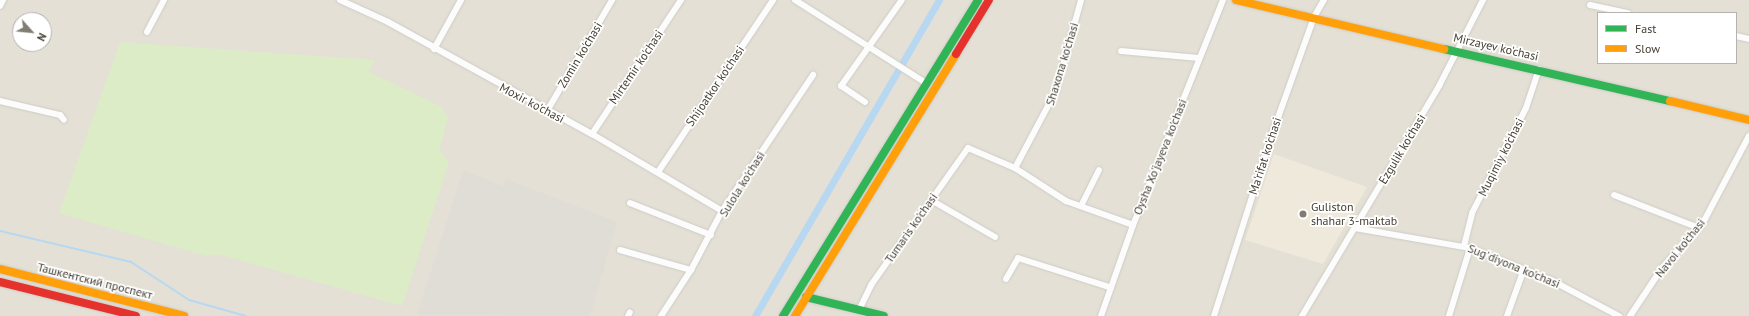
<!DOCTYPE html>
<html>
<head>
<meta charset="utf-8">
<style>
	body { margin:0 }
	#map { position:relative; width:1749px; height:316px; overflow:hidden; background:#f0eee8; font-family:"PT Sans",sans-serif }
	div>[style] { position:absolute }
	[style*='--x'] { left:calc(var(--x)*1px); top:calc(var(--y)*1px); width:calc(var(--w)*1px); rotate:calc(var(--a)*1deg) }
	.residential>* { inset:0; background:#e4e0d5 }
	.industrial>* { inset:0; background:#e0ddd6 }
	.education>* { inset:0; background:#eee9da }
	.green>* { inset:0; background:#dcecc7 }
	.stream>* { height:2px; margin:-1px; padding:0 1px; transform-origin:1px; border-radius:1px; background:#b7d8f0 }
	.canal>* { height:7px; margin:-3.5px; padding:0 3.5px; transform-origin:3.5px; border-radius:3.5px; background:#b7d8f0 }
	.roads { filter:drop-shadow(0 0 1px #ceccc6) drop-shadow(0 0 1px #ceccc6) }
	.street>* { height:6px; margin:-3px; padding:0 3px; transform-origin:3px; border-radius:3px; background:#fdfcfc }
	.fast>* { height:8px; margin:-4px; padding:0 4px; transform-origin:4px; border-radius:4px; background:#30b455 }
	.slow>* { height:8px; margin:-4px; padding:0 4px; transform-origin:4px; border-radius:4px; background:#ff9f0a }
	.jam>* { height:8px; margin:-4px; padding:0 4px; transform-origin:4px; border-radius:4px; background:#e5322d }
	.dots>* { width:11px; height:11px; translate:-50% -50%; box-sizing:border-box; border:2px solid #fff; border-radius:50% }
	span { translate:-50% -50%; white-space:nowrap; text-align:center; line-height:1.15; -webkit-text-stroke:3.5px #fff; paint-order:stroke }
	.street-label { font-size:12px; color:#464034 }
	.poi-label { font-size:12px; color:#464034 }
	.left { translate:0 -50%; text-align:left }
	.legend { position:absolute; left:1597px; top:12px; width:140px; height:52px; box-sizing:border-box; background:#fff; border:1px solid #b5b3ae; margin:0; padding:5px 7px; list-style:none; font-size:12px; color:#464034 }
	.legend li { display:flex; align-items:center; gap:8px; height:20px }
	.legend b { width:20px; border:1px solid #b5b3ae }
	.north { position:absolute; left:12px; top:12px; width:40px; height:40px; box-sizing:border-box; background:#fff; border:1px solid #b5b3ae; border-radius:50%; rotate:117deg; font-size:11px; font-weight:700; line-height:16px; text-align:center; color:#464034 }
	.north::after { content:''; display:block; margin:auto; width:14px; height:18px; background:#827d73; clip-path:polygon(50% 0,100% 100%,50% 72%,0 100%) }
</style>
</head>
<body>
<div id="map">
	<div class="residential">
		<div style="clip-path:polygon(evenodd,0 0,1749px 0,1749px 316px,0 316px,0 0,1598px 13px,1736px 13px,1736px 63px,1598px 63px,1598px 13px,0 0,20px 20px,44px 20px,44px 44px,20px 44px,20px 20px)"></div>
	</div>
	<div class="industrial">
		<div style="clip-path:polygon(463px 170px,503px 186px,506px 179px,617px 222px,590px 316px,417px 315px)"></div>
	</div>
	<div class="education">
		<div style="clip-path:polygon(1274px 154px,1367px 187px,1323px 264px,1245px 240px)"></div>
	</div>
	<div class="green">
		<div style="clip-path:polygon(120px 42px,374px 60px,369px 72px,442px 107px,448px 118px,439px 150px,449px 162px,402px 306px,218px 254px,206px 256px,59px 213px)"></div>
	</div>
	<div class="stream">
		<div style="--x:0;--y:231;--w:135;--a:13.3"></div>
		<div style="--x:131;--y:262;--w:69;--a:33.2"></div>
		<div style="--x:189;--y:300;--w:59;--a:15.7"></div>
	</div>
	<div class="canal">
		<div style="--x:755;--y:316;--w:366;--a:-59.8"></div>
	</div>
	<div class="roads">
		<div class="street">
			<div style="--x:340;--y:0;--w:53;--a:24.6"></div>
			<div style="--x:388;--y:22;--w:233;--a:28.8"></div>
			<div style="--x:592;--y:134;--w:151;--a:30.6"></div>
			<div style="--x:795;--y:0;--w:155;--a:32.4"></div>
			<div style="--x:1590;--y:5;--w:39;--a:12"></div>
			<div style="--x:0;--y:6;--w:7;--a:-63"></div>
			<div style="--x:147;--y:32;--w:36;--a:-62"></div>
			<div style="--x:1736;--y:36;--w:13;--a:13"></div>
			<div style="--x:434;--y:49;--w:56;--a:-61.1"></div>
			<div style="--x:1121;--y:51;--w:78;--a:5.1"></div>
			<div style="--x:0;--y:101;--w:62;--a:13.1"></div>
			<div style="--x:60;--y:115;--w:6;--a:51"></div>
			<div style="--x:865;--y:102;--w:29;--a:-146"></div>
			<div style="--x:841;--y:86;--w:105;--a:-54.7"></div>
			<div style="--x:547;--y:111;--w:129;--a:-59.6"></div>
			<div style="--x:592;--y:134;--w:161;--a:-56.4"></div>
			<div style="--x:1015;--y:168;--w:87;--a:-62"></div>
			<div style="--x:1056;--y:91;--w:94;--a:-74.6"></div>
			<div style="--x:658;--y:172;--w:207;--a:-56.2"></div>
			<div style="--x:1614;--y:195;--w:91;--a:21.2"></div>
			<div style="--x:931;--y:200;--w:74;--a:30"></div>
			<div style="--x:630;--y:203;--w:87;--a:21.6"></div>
			<div style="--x:1081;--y:206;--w:40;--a:-63.4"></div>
			<div style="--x:1355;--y:228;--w:117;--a:9.9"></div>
			<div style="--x:1470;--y:248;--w:87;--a:21.6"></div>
			<div style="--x:1551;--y:280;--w:77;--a:27.9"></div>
			<div style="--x:1464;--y:246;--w:34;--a:-76"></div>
			<div style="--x:1472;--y:213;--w:118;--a:-62.8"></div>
			<div style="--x:1526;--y:108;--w:41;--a:-71.6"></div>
			<div style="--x:620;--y:250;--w:74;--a:15.7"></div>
			<div style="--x:1006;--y:279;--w:24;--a:-60"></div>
			<div style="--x:1018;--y:258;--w:96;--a:17.7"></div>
			<div style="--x:859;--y:310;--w:28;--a:-64"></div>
			<div style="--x:871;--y:285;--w:168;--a:-54.7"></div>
			<div style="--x:968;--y:148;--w:51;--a:23.1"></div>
			<div style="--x:1015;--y:168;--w:61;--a:32.9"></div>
			<div style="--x:1066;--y:201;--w:71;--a:19.7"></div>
			<div style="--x:628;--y:316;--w:4;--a:-63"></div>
			<div style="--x:661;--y:316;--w:55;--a:-56.9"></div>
			<div style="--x:691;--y:270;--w:67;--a:-62.3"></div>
			<div style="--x:722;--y:211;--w:164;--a:-56.2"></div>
			<div style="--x:1101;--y:316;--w:96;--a:-70.6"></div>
			<div style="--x:1133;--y:225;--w:242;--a:-68.2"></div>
			<div style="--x:1214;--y:316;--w:185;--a:-72.3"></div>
			<div style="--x:1270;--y:140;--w:131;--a:-70.3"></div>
			<div style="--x:1314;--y:17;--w:20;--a:-60"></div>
			<div style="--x:1302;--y:316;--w:268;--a:-59.2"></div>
			<div style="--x:1439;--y:86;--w:97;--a:-62.9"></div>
			<div style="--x:1449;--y:316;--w:71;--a:-72.8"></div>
			<div style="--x:1507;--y:316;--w:50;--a:-70.1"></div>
			<div style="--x:1630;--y:316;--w:58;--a:-56.3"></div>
			<div style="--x:1662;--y:268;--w:65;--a:-48.7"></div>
			<div style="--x:1705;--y:219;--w:94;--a:-62.1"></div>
		</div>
		<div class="fast">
			<div style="--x:1444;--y:49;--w:232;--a:13"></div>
			<div style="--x:806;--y:297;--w:80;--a:13.7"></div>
			<div style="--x:783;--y:316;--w:371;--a:-58.3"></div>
		</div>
		<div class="slow">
			<div style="--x:1236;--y:0;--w:214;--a:13.3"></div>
			<div style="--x:1670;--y:101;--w:81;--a:13.5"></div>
			<div style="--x:0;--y:269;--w:190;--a:14.3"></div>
			<div style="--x:795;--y:316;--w:308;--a:-58.4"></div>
		</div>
		<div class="jam">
			<div style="--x:956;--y:54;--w:63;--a:-58.6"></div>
			<div style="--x:0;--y:282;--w:140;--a:14"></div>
		</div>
	</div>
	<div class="dots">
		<div style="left:1303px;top:214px;background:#827d73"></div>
	</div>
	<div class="street-label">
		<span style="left:1496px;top:47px;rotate:13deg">Mirzayev ko'chasi</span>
		<span style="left:580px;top:55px;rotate:-59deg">Zomin ko'chasi</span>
		<span style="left:1062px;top:64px;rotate:-73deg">Shaxona ko'chasi</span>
		<span style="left:636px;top:67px;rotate:-56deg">Mirtemir ko'chasi</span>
		<span style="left:715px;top:86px;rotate:-56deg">Shijoatkor ko'chasi</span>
		<span style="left:532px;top:103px;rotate:28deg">Moxir ko'chasi</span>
		<span style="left:1402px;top:149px;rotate:-59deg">Ezgulik ko'chasi</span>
		<span style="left:1265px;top:156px;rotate:-72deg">Ma'rifat ko'chasi</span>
		<span style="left:1160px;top:157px;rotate:-68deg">Oysha Xo'jayeva ko'chasi</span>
		<span style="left:1501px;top:157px;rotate:-63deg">Muqimiy ko'chasi</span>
		<span style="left:742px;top:184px;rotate:-58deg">Sulola ko'chasi</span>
		<span style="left:911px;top:228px;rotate:-55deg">Tumaris ko'chasi</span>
		<span style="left:1680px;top:248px;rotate:-51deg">Navoi ko'chasi</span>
		<span style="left:1514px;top:266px;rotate:22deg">Sug'diyona ko'chasi</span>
		<span style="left:95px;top:281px;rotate:14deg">Ташкентский проспект</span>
	</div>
	<div class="poi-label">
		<span class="left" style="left:1311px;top:214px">Guliston<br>shahar 3-maktab</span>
	</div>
	<ul class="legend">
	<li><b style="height:5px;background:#30b455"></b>Fast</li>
	<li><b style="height:5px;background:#ff9f0a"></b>Slow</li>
	</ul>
	<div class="north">N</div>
</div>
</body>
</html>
